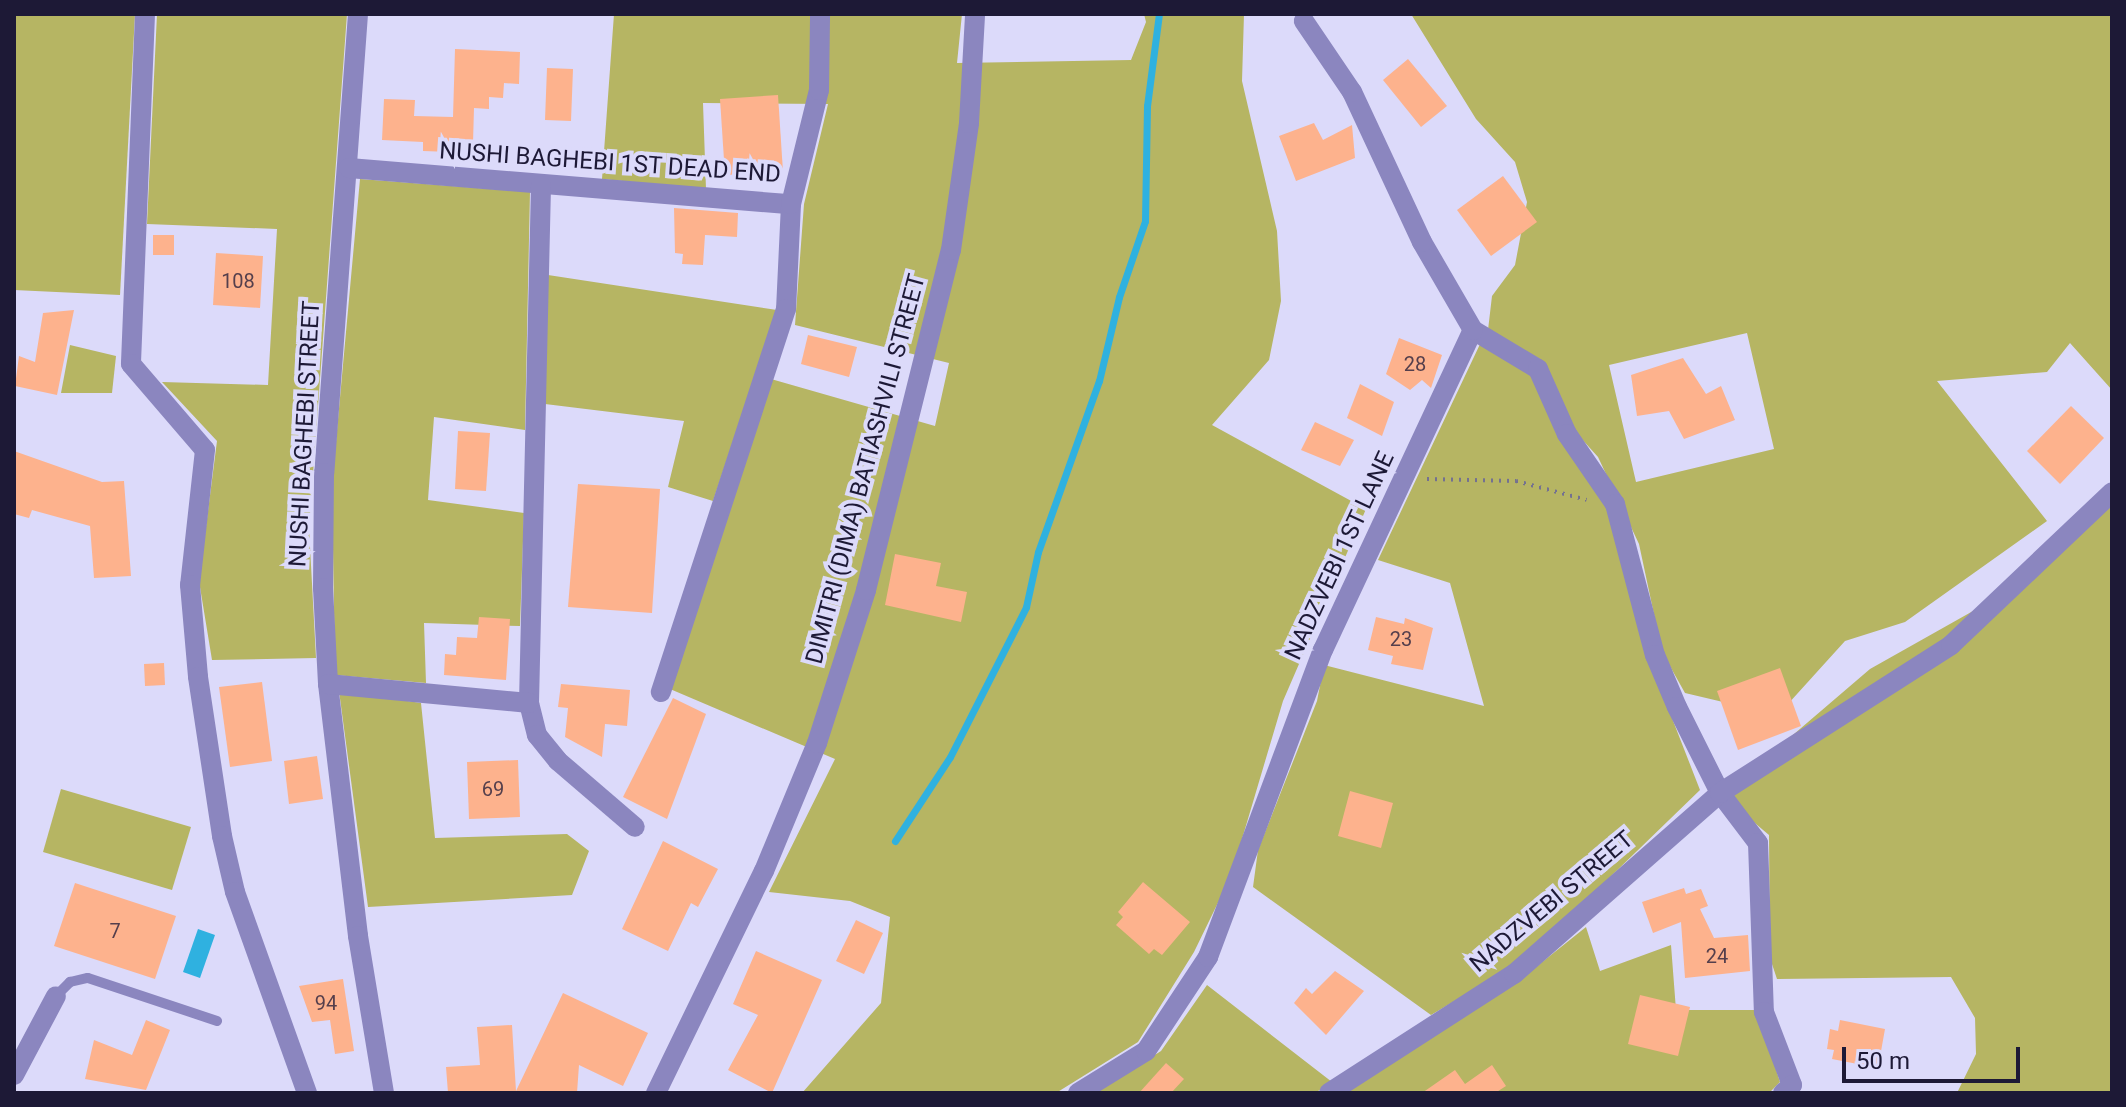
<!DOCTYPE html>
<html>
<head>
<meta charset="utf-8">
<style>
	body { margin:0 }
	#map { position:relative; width:2126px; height:1107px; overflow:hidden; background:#dcdafa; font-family:Roboto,sans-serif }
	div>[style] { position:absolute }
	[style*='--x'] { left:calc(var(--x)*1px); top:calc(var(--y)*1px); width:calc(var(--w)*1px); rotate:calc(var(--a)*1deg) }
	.green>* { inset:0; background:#b6b563 }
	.water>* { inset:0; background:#2fb1e0 }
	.stream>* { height:7px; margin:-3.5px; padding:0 3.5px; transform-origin:3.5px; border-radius:3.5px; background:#2fb1e0 }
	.building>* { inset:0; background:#fdb28d }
	.path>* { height:4px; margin-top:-2px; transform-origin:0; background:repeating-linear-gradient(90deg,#747190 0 2px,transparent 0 8px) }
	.service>* { height:10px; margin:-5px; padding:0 5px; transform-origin:5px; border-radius:5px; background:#8b86bf }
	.minor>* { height:20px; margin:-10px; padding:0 10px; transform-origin:10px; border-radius:10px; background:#8b86bf }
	span { translate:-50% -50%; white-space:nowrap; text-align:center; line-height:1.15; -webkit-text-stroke:8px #dcdafa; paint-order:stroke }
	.number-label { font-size:20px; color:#553f4c }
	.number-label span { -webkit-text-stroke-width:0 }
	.street-label { font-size:24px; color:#1d1936 }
	.frame { position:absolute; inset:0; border:16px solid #1d1936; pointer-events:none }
	.scale { position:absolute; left:1842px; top:1047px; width:178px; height:36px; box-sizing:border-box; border:4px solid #1d1936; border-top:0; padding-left:10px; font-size:24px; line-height:28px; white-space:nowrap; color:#1d1936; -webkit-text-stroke:6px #dcdafa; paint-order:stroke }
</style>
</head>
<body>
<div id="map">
	<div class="green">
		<div style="clip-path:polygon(14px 14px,135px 14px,120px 295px,14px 290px)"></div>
		<div style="clip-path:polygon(157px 14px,347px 14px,309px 528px,316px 658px,212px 660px,199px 581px,217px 441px,162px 382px,268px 385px,277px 229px,147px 224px)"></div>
		<div style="clip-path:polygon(614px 14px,962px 14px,957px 63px,1131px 60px,1146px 22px,1144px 14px,1244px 14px,1242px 81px,1277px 231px,1281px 301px,1269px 360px,1212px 425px,1366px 509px,1283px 701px,1231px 876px,1194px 952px,1138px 1042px,1056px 1093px,802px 1093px,881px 1003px,890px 917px,850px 901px,769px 892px,835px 759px,670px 689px,771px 379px,935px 426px,949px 363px,795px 325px,804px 204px,828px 104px,703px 103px,706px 189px,602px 179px)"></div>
		<div style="clip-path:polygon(evenodd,1411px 14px,2112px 14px,2112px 390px,2070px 343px,2047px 372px,1937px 381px,2047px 521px,1905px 622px,1845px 641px,1778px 715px,1685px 693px,1662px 652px,1639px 544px,1598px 457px,1571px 427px,1543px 361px,1488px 330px,1492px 296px,1515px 265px,1527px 202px,1515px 162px,1476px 119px,1411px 14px,1747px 333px,1774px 449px,1636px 482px,1609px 365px,1747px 333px)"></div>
		<div style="clip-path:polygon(360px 179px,530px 192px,525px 430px,434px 417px,428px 500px,524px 513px,520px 626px,424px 623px,426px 683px,335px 675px,332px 485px)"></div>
		<div style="clip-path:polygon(548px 275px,777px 310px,713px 501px,668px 487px,684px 421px,545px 404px)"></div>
		<div style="clip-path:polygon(1481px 342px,1536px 378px,1616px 521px,1647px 654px,1700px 790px,1574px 912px,1505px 971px,1431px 1015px,1253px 887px,1258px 850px,1317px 701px,1324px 665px,1484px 706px,1450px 583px,1378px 560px)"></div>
		<div style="clip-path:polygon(70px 345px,116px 356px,112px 393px,61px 393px)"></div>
		<div style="clip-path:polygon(2112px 501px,2112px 1093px,1957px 1093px,1976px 1054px,1975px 1018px,1951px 977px,1777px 979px,1770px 958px,1769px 835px,1731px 803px,1738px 782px,1870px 669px,1989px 602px)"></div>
		<div style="clip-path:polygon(339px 691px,421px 703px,435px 838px,567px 834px,589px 851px,572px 895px,368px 907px)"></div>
		<div style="clip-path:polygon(61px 789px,191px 827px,172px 890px,43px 852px)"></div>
		<div style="clip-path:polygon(1586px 927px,1600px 971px,1671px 945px,1676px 1010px,1757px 1010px,1780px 1082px,1769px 1093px,1346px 1093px,1526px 975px)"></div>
		<div style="clip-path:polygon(1207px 985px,1332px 1082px,1315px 1093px,1095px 1093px,1161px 1051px)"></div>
	</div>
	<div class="water">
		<div style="clip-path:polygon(198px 929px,215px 935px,200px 978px,183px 972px)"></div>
	</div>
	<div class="stream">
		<div style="--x:895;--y:841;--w:100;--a:-56.8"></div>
		<div style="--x:950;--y:757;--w:168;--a:-63.1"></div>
		<div style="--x:1026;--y:607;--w:56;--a:-77.7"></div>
		<div style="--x:1038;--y:552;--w:182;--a:-70.4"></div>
		<div style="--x:1099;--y:381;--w:86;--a:-76.6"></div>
		<div style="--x:1119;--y:297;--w:80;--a:-71.1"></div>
		<div style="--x:1145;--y:221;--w:115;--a:-89"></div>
		<div style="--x:1147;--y:106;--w:93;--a:-82.6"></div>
	</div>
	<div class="building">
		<div style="clip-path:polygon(455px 49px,520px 52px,519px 84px,504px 83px,503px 98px,489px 97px,489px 109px,474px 108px,473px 143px,451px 143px,451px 152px,423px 151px,423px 142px,382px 140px,384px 99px,415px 100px,414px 116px,453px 117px)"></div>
		<div style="clip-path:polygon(1408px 59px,1447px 106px,1421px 127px,1383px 80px)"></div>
		<div style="clip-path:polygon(547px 68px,573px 69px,571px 121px,545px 120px)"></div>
		<div style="clip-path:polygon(778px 95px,783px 172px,725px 175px,720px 99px)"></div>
		<div style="clip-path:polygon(1314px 123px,1323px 140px,1352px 125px,1355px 158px,1296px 181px,1279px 136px)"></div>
		<div style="clip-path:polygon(1503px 176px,1537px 222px,1491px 256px,1457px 210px)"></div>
		<div style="clip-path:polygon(674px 208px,738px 213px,737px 237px,705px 235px,703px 265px,682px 264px,683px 254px,675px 253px)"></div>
		<div style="clip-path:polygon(153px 235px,174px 235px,174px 255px,153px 255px)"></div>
		<div style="clip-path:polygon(216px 253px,263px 256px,260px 308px,213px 305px)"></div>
		<div style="clip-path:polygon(74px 310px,57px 395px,15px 386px,19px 356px,35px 362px,43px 313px)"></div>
		<div style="clip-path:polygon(808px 335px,857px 347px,849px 377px,801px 364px)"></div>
		<div style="clip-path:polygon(1399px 338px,1442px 355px,1431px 388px,1422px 380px,1410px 390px,1386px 374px)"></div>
		<div style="clip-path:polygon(1683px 358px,1706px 394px,1721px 386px,1735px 420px,1684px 439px,1669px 411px,1637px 416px,1631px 375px)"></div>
		<div style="clip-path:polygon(1360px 384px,1394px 402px,1382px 436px,1347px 418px)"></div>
		<div style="clip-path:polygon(2071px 406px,2104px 438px,2060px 484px,2027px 451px)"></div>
		<div style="clip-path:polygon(1315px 422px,1354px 440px,1340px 466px,1301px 450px)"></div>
		<div style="clip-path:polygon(458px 431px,490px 433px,486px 491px,455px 489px)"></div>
		<div style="clip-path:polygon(14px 451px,102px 482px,124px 481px,131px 576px,94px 578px,90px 526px,32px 510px,29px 518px,14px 514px)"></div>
		<div style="clip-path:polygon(578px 484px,660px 489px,652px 613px,568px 607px)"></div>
		<div style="clip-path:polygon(895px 554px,941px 563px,936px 586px,967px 592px,961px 622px,885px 605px)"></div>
		<div style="clip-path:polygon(479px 617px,510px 619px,506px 680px,444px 675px,445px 654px,456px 655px,457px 637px,477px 638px)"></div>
		<div style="clip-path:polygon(1376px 617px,1404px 624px,1405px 618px,1433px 628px,1423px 670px,1391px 664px,1393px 656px,1368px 650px)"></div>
		<div style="clip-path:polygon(164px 663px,165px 685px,145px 686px,144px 664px)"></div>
		<div style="clip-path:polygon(1780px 668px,1801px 726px,1738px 750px,1717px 691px)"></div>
		<div style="clip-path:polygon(262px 682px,272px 761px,230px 767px,219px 687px)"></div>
		<div style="clip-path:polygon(561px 684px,630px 690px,627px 726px,605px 724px,602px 757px,565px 737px,568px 708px,558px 707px)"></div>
		<div style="clip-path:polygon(673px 698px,706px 714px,667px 819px,623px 797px)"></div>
		<div style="clip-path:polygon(317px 756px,323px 799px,289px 804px,284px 761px)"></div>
		<div style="clip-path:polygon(518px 760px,520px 817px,469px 819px,467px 762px)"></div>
		<div style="clip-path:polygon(1350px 791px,1393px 803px,1381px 848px,1338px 836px)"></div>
		<div style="clip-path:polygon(663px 841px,718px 869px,698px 907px,691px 903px,668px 951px,622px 929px)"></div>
		<div style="clip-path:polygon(1143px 882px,1190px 922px,1162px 955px,1154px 949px,1149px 954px,1116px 925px,1123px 917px,1118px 912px)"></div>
		<div style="clip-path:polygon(75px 883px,176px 916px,155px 979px,54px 946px)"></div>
		<div style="clip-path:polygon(1684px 888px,1686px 894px,1701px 889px,1708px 906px,1700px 909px,1714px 938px,1748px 935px,1750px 971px,1685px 978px,1681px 922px,1653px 933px,1642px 902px)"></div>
		<div style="clip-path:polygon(856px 920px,883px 933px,864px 974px,836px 961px)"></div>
		<div style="clip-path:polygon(756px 951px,822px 980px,772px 1093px,728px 1070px,758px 1015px,733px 1004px)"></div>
		<div style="clip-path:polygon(1335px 971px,1364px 991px,1326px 1035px,1294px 1003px,1306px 988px,1312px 994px)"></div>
		<div style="clip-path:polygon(343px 979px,354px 1051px,335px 1054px,330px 1020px,312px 1022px,299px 986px)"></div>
		<div style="clip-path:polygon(563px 993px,648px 1033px,623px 1086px,579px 1065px,577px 1093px,448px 1093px,446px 1067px,480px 1065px,477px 1027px,512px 1025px,516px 1091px)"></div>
		<div style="clip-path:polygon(1640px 995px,1690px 1007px,1678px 1056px,1628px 1044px)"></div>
		<div style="clip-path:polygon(146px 1020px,170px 1030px,146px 1090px,85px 1079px,94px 1040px,132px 1055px)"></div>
		<div style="clip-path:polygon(1840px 1020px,1885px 1029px,1878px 1068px,1832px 1059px,1834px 1050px,1827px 1049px,1830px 1029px,1838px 1031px)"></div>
		<div style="clip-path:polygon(1166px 1063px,1184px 1079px,1171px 1093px,1139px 1093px)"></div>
		<div style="clip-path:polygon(1492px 1065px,1506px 1086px,1495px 1093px,1422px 1093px,1455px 1070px,1465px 1084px)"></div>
	</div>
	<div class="path">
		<div style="--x:1427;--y:479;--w:89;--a:1.3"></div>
		<div style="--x:1516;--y:481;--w:73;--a:15"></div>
	</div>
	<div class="service">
		<div style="--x:56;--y:996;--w:20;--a:-45"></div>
		<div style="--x:70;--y:982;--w:18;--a:-13"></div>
		<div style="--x:88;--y:978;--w:136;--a:18.4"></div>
	</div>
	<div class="minor">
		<div style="--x:145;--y:14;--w:350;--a:92.3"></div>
		<div style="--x:131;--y:364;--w:113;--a:49.3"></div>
		<div style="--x:205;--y:450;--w:136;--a:96.3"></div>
		<div style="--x:190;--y:585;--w:92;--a:85"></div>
		<div style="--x:198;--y:677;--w:161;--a:81.4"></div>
		<div style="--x:222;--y:836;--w:57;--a:76.9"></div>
		<div style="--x:235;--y:892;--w:214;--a:70.3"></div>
		<div style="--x:358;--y:14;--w:460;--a:94.2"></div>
		<div style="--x:324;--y:473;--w:115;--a:90.5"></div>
		<div style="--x:323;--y:588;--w:96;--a:87"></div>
		<div style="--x:328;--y:684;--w:254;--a:83.2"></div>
		<div style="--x:358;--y:936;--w:159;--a:80.6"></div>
		<div style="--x:349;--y:168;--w:443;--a:4.7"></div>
		<div style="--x:791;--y:204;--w:105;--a:92.7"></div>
		<div style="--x:786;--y:309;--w:403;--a:108.1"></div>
		<div style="--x:541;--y:186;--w:517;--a:91.33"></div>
		<div style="--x:529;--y:703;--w:33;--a:76"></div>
		<div style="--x:537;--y:735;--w:33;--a:51"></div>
		<div style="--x:558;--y:761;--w:101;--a:40.6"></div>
		<div style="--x:791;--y:204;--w:117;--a:-76.2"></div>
		<div style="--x:819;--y:90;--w:76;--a:-89.2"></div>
		<div style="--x:1473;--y:330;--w:76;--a:31"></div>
		<div style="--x:1538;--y:369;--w:71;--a:66"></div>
		<div style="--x:1567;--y:434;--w:85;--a:55.6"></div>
		<div style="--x:1615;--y:504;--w:156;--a:75.2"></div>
		<div style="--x:1655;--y:655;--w:56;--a:67.1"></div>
		<div style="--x:1677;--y:707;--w:96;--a:63.4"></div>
		<div style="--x:1720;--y:793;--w:63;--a:52.8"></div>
		<div style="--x:1758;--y:843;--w:169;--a:88"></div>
		<div style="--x:1764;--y:1012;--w:78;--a:69"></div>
		<div style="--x:1792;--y:1085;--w:12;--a:138"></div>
		<div style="--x:328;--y:684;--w:202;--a:5.4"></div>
		<div style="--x:14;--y:1075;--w:89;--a:-62"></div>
		<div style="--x:656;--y:1093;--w:247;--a:-64.1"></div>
		<div style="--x:764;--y:871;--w:139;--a:-67.5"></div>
		<div style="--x:817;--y:743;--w:161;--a:-72.2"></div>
		<div style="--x:866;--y:590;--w:350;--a:-76"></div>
		<div style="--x:951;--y:250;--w:128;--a:-81.9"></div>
		<div style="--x:969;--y:123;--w:109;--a:-86.8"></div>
		<div style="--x:1078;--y:1093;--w:80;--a:-31.7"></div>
		<div style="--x:1146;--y:1051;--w:113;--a:-56.6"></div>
		<div style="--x:1208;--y:957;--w:328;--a:-69.5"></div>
		<div style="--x:1323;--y:650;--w:353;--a:-64.9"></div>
		<div style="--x:1473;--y:330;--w:102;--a:-120.1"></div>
		<div style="--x:1422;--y:242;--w:166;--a:-115"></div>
		<div style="--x:1352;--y:92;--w:86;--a:-124.1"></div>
		<div style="--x:1329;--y:1093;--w:220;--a:-32.8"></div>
		<div style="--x:1514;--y:974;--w:274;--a:-41.3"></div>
		<div style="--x:1720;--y:793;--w:274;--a:-32.6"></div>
		<div style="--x:1951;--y:645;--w:222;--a:-43.5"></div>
	</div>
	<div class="number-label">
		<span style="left:238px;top:281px">108</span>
		<span style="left:1415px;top:364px">28</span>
		<span style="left:1401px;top:639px">23</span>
		<span style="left:493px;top:789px">69</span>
		<span style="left:115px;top:931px">7</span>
		<span style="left:1717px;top:956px">24</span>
		<span style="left:326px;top:1003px">94</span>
	</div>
	<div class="street-label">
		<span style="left:610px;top:163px;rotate:4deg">NUSHI BAGHEBI 1ST DEAD END</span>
		<span style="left:305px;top:434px;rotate:-87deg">NUSHI BAGHEBI STREET</span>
		<span style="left:866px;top:469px;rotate:-75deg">DIMITRI (DIMA) BATIASHVILI STREET</span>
		<span style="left:1340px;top:556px;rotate:-65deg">NADZVEBI 1ST LANE</span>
		<span style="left:1552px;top:902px;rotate:-40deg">NADZVEBI STREET</span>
	</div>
	<div class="frame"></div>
	<div class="scale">50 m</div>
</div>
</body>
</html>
